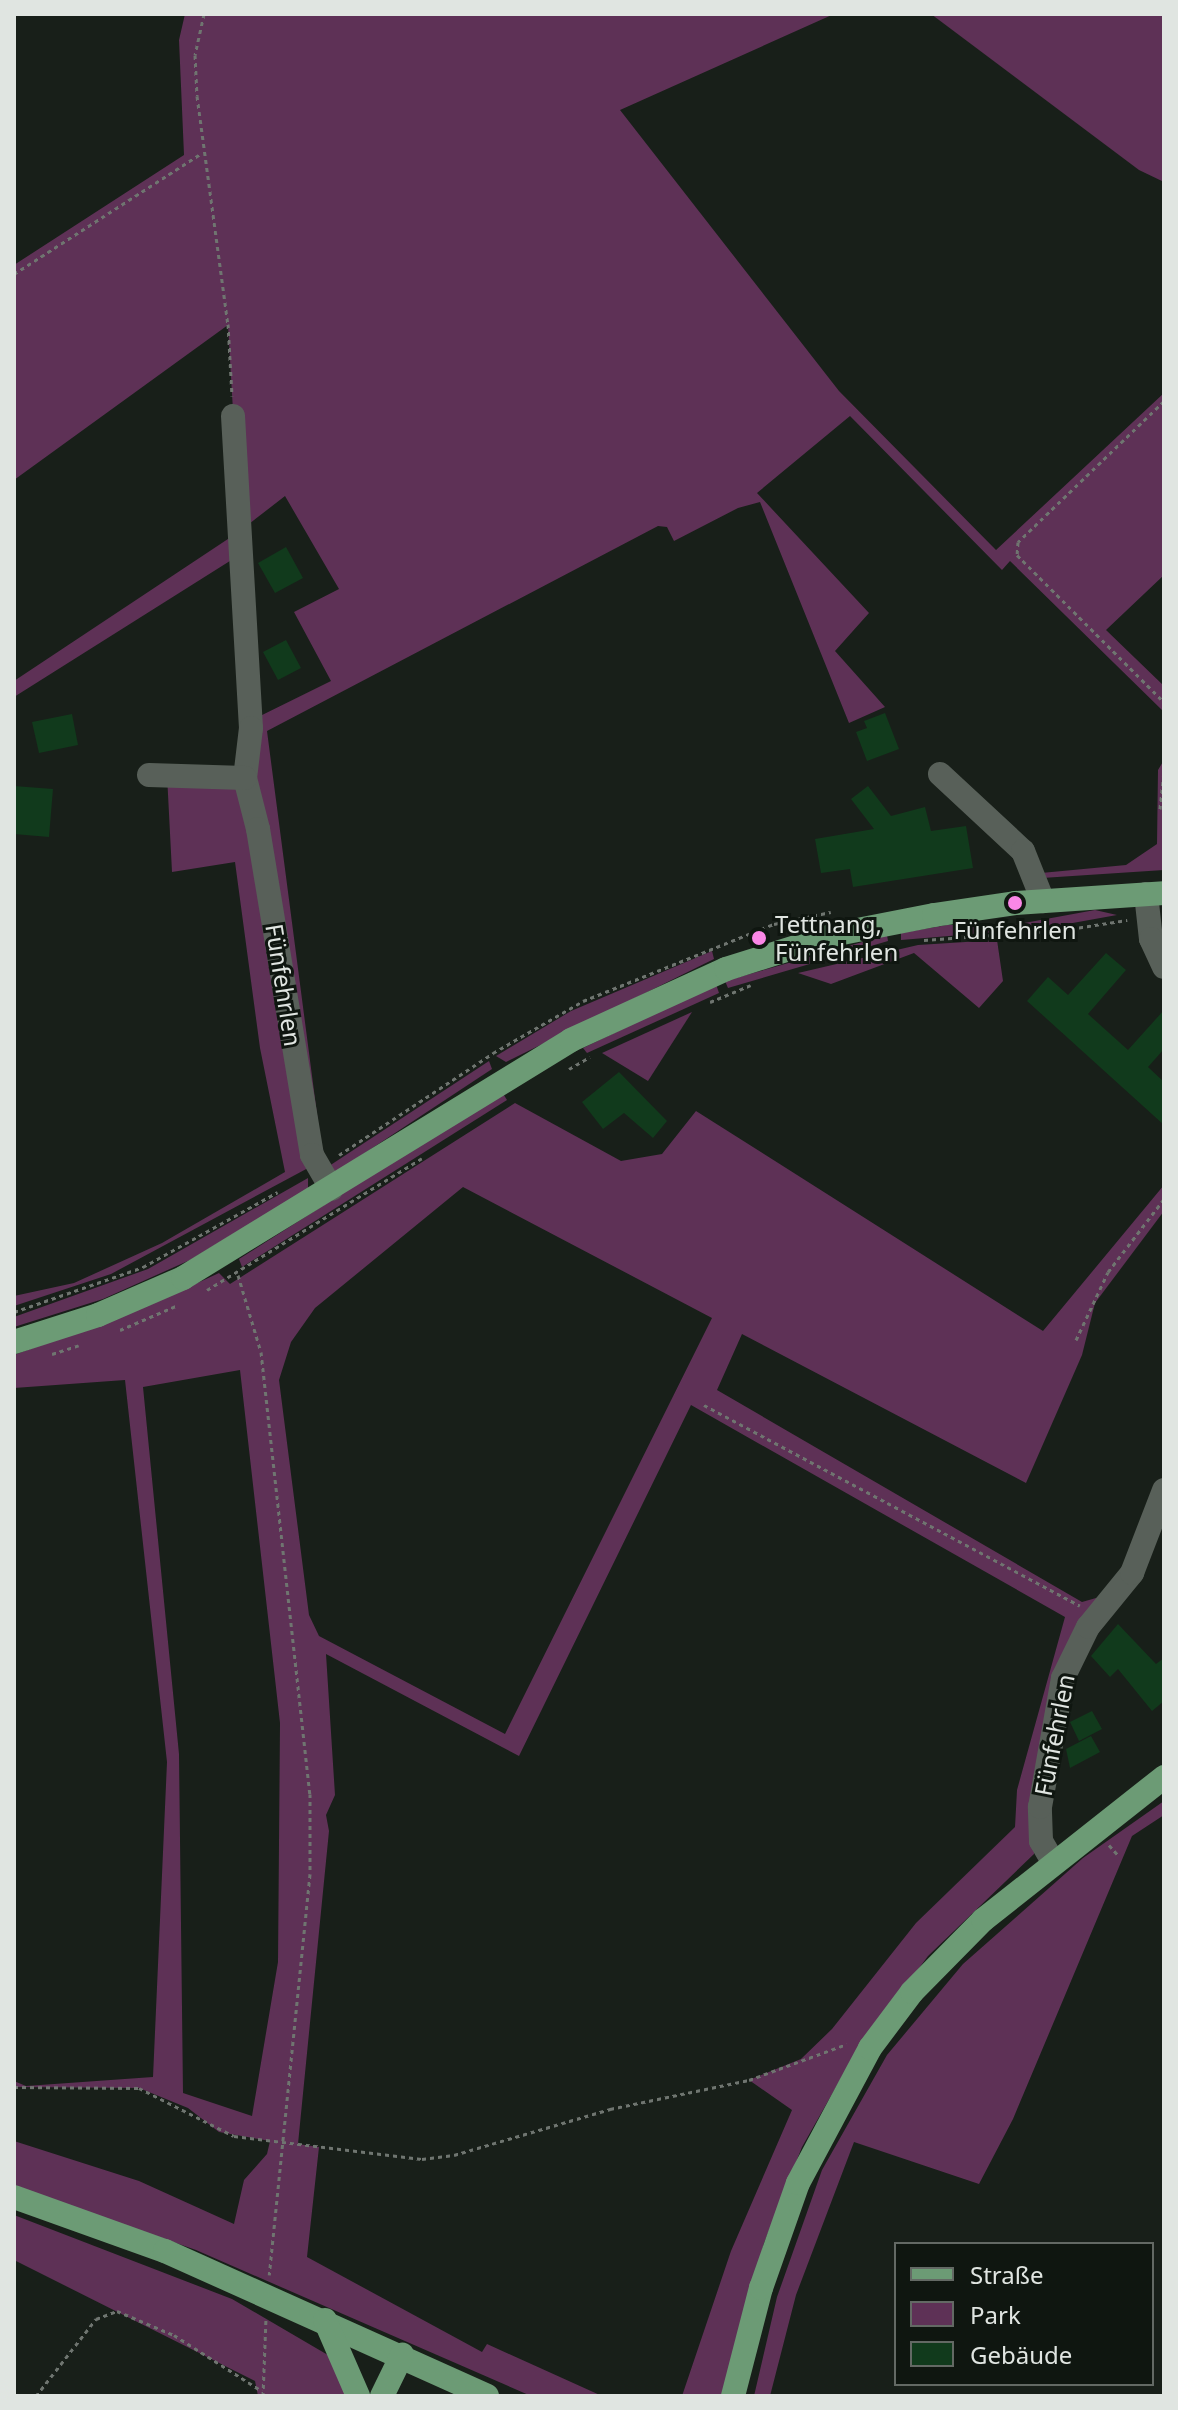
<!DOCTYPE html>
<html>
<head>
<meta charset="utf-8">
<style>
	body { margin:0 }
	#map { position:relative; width:1178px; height:2410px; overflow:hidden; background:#181f19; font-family:"Noto Sans",sans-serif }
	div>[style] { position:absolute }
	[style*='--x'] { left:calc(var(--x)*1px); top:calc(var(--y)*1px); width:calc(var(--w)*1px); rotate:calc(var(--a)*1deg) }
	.green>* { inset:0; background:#5e3156 }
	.building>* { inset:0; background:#113a1c }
	.path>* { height:3px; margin-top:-1.5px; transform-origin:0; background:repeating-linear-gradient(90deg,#6f7570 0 4px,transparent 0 8px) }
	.minor>* { height:24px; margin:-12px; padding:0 12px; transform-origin:12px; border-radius:12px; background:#586059 }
	.major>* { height:24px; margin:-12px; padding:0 12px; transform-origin:12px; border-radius:12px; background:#6c9b75 }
	.dots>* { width:22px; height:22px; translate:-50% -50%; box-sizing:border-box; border:4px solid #0f1610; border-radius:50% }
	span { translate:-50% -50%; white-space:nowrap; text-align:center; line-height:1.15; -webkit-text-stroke:6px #0f1610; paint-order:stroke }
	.poi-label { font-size:24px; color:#e0e5e1 }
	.left { translate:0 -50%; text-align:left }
	.street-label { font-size:24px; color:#e0e5e1 }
	.frame { position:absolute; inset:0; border:16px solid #e0e5e1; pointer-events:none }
	.legend { position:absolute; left:894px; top:2242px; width:260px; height:144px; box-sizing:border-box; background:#0f1610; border:2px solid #636964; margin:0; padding:10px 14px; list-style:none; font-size:24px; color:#e0e5e1 }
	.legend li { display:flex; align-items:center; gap:16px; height:40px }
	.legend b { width:40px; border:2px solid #636964 }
</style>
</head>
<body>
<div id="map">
	<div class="green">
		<div style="clip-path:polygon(185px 14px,834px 14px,620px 110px,839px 391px,996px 550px,1164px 393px,1164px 575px,1106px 630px,1164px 686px,1164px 712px,1010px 561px,1002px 570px,850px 416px,757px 493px,869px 613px,835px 651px,885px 707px,849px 723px,760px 502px,738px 508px,674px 541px,667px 527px,658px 526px,267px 731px,323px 1160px,111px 1274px,14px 1306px,14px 1296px,74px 1283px,162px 1243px,285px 1172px,260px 1048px,235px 862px,172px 872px,167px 775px,245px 777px,250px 721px,331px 681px,294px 612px,339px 589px,285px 496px,240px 531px,241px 554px,14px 697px,14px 681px,240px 531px,228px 325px,14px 480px,14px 265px,184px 155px,179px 40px)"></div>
		<div style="clip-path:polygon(931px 14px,1164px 14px,1164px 182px,1139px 170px)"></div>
		<div style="clip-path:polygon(1164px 760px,1164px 870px,1042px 878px,1041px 873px,1126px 865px,1157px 844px,1158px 770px)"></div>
		<div style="clip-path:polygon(1095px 910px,1117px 915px,1045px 928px,901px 940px,901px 933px,947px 925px,1013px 925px)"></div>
		<div style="clip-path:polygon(887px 935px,888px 941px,728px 988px,725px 981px)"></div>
		<div style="clip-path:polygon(997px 940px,1003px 981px,979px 1008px,914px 953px,831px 984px,798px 973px,918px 945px)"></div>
		<div style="clip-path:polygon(712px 951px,714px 959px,506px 1062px,496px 1056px,571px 1011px)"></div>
		<div style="clip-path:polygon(716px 984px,719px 993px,587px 1053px,583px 1048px)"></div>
		<div style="clip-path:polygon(692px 1012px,648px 1081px,602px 1053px)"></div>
		<div style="clip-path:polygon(489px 1061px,492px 1069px,333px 1174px,326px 1168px)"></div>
		<div style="clip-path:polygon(502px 1092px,507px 1100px,242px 1267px,239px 1259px)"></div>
		<div style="clip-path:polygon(evenodd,515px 1103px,621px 1161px,662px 1154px,696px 1111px,1043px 1331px,1164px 1185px,1164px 1211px,1095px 1303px,1082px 1355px,1026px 1483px,742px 1334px,717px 1390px,1082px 1602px,1103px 1596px,1082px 1626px,1034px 1823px,1034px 1854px,928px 1956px,853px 2057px,802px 2147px,764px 2243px,723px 2396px,682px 2396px,731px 2251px,792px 2110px,749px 2080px,801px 2059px,832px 2029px,916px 1923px,1015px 1827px,1017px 1790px,1065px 1617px,691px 1405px,519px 1756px,326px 1654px,335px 1795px,326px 1815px,329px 1831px,298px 2144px,319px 2147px,307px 2257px,482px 2352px,487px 2344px,602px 2396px,531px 2396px,196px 2250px,14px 2186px,14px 2141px,139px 2181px,234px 2224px,244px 2180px,267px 2154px,270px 2141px,219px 2132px,188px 2108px,139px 2088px,14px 2087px,14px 2081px,26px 2086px,153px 2077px,167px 1762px,125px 1380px,14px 1388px,14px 1355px,152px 1304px,219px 1273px,230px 1284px,515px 1103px,463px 1187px,712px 1318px,505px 1734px,319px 1636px,309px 1615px,279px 1380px,291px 1342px,315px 1308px,463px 1187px,515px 1103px,240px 1370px,280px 1723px,278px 1962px,252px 2116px,183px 2093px,179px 1754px,143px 1387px,240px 1370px)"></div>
		<div style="clip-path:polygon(308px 1178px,308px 1189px,190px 1260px,103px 1299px,14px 1327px,14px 1317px,148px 1269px)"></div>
		<div style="clip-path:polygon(1164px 1801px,1164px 1815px,1132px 1836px,1013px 2119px,979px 2184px,854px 2142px,796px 2295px,770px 2396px,754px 2396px,777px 2297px,822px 2170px,887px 2055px,963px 1964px,1083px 1858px)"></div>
		<div style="clip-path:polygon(14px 2215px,232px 2299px,333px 2358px,349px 2396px,258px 2396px,255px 2381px,14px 2260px)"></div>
	</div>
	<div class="building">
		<div style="clip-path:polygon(286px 547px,303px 578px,275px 593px,258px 563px)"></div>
		<div style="clip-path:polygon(286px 640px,301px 668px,278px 680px,263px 652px)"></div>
		<div style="clip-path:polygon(885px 713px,899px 749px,867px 761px,856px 732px,867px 728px,864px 721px)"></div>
		<div style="clip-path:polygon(72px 714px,78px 745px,39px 753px,32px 722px)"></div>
		<div style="clip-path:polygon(14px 786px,53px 789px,49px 837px,14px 834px)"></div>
		<div style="clip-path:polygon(868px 786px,891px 816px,925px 807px,931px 831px,966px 826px,973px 868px,853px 887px,850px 869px,821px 873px,815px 839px,874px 829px,851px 799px)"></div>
		<div style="clip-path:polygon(1106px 953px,1126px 970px,1088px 1014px,1128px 1050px,1164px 1010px,1164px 1049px,1148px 1067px,1164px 1082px,1164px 1125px,1027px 1001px,1048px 977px,1068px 995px)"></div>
		<div style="clip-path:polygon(619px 1072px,667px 1121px,653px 1138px,624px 1113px,603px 1129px,582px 1102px)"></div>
		<div style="clip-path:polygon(1118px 1624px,1156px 1664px,1164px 1658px,1164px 1701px,1152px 1711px,1118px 1669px,1110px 1677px,1091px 1656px)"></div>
		<div style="clip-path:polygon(1092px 1711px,1102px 1729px,1079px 1741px,1070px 1722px)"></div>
		<div style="clip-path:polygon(1091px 1736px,1100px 1752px,1070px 1768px,1066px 1749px)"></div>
	</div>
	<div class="path">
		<div style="--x:204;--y:14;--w:42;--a:102.4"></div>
		<div style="--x:195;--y:55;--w:41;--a:87.2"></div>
		<div style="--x:197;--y:96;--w:230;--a:82.3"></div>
		<div style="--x:228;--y:324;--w:72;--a:86.8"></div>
		<div style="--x:14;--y:274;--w:224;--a:-32.8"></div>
		<div style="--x:1164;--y:401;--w:203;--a:136"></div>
		<div style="--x:1018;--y:542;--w:13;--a:94"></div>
		<div style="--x:1017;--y:555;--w:208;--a:45"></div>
		<div style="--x:1160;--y:809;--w:37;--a:-84"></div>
		<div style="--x:924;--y:940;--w:139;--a:-4.1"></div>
		<div style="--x:1063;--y:930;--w:65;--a:-8.9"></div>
		<div style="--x:710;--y:1002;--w:44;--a:-22.5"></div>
		<div style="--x:569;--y:1069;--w:24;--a:-30"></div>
		<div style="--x:339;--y:1155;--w:185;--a:-33.5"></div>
		<div style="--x:493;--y:1053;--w:104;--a:-30"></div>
		<div style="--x:583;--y:1001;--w:206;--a:-22"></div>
		<div style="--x:774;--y:924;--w:58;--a:-11.9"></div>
		<div style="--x:238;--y:1275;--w:80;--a:73.4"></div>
		<div style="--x:261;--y:1352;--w:445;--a:83.7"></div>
		<div style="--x:310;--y:1794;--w:80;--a:90"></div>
		<div style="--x:310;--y:1874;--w:403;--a:95.8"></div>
		<div style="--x:207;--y:1290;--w:252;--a:-31.5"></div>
		<div style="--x:14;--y:1312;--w:137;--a:-19.2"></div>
		<div style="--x:143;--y:1267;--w:154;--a:-29.1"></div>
		<div style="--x:120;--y:1330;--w:61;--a:-23.2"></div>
		<div style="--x:1076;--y:1340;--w:75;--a:-64.8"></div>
		<div style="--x:1108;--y:1272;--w:92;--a:-52.5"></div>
		<div style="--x:52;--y:1354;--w:28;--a:-18"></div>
		<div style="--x:704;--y:1405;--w:426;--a:28.1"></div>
		<div style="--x:1109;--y:1845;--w:15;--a:48"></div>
		<div style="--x:14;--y:2087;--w:125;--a:0.5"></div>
		<div style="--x:139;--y:2088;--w:106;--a:26.8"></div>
		<div style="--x:234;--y:2136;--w:189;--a:7"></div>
		<div style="--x:422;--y:2159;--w:32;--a:-7"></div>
		<div style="--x:454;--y:2155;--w:163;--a:-16.4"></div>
		<div style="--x:610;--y:2109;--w:142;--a:-11.8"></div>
		<div style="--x:749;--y:2080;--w:104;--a:-20.2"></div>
		<div style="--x:36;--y:2396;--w:98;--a:-52.1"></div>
		<div style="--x:96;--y:2319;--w:22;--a:-21"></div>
		<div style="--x:117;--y:2311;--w:62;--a:22.8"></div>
		<div style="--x:174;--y:2335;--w:104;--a:32.5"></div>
		<div style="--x:263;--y:2396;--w:77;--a:-87.8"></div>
	</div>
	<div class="minor">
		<div style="--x:233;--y:416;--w:313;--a:86.7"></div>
		<div style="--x:251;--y:728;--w:50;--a:96.8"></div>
		<div style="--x:245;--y:778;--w:53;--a:75.7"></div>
		<div style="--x:258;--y:829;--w:330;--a:80.6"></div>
		<div style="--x:312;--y:1155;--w:39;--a:60"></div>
		<div style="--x:940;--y:774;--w:113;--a:42.9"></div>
		<div style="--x:1023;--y:851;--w:54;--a:68.2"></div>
		<div style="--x:149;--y:775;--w:96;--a:1.8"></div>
		<div style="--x:1146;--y:894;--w:45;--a:83.7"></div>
		<div style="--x:1151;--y:939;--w:31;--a:65"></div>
		<div style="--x:1052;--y:1860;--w:22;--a:-120"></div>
		<div style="--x:1041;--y:1841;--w:34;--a:-92"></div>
		<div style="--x:1040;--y:1807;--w:131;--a:-79.9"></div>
		<div style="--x:1063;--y:1678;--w:57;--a:-63.9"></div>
		<div style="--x:1088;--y:1627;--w:70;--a:-50.8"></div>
		<div style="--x:1132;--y:1573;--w:89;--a:-68.9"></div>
	</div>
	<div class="major">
		<div style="--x:14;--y:1342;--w:88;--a:-17.8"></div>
		<div style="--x:98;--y:1315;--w:93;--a:-23.5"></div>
		<div style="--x:183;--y:1278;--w:455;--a:-31.5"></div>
		<div style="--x:571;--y:1040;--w:170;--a:-24.6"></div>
		<div style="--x:726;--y:969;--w:116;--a:-17.5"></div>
		<div style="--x:837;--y:934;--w:99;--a:-11.1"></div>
		<div style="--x:934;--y:915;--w:82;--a:-8.4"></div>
		<div style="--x:1015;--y:903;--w:149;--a:-3.8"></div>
		<div style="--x:14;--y:2197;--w:160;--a:19.7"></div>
		<div style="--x:165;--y:2251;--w:353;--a:24.2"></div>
		<div style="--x:325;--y:2320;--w:83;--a:66.5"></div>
		<div style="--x:382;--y:2396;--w:46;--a:-64"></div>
		<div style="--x:733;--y:2396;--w:112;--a:-75.5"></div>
		<div style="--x:761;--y:2288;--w:111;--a:-70.6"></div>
		<div style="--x:798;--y:2183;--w:153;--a:-61.9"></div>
		<div style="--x:870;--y:2048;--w:70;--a:-53.1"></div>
		<div style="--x:912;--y:1992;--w:101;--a:-45.4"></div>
		<div style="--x:983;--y:1920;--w:231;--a:-38.3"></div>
	</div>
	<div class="dots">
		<div style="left:1015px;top:903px;background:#fa87e6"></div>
		<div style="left:759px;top:938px;background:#fa87e6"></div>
	</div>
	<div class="poi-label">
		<span class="left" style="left:775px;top:938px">Tettnang,<br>Fünfehrlen</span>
		<span style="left:1015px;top:930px">Fünfehrlen</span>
	</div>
	<div class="street-label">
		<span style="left:284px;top:985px;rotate:81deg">Fünfehrlen</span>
		<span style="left:1054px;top:1735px;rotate:-79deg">Fünfehrlen</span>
	</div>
	<div class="frame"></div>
	<ul class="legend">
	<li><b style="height:10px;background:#6c9b75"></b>Straße</li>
	<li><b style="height:22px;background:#5e3156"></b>Park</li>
	<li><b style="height:22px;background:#113a1c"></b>Gebäude</li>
	</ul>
</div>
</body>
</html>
